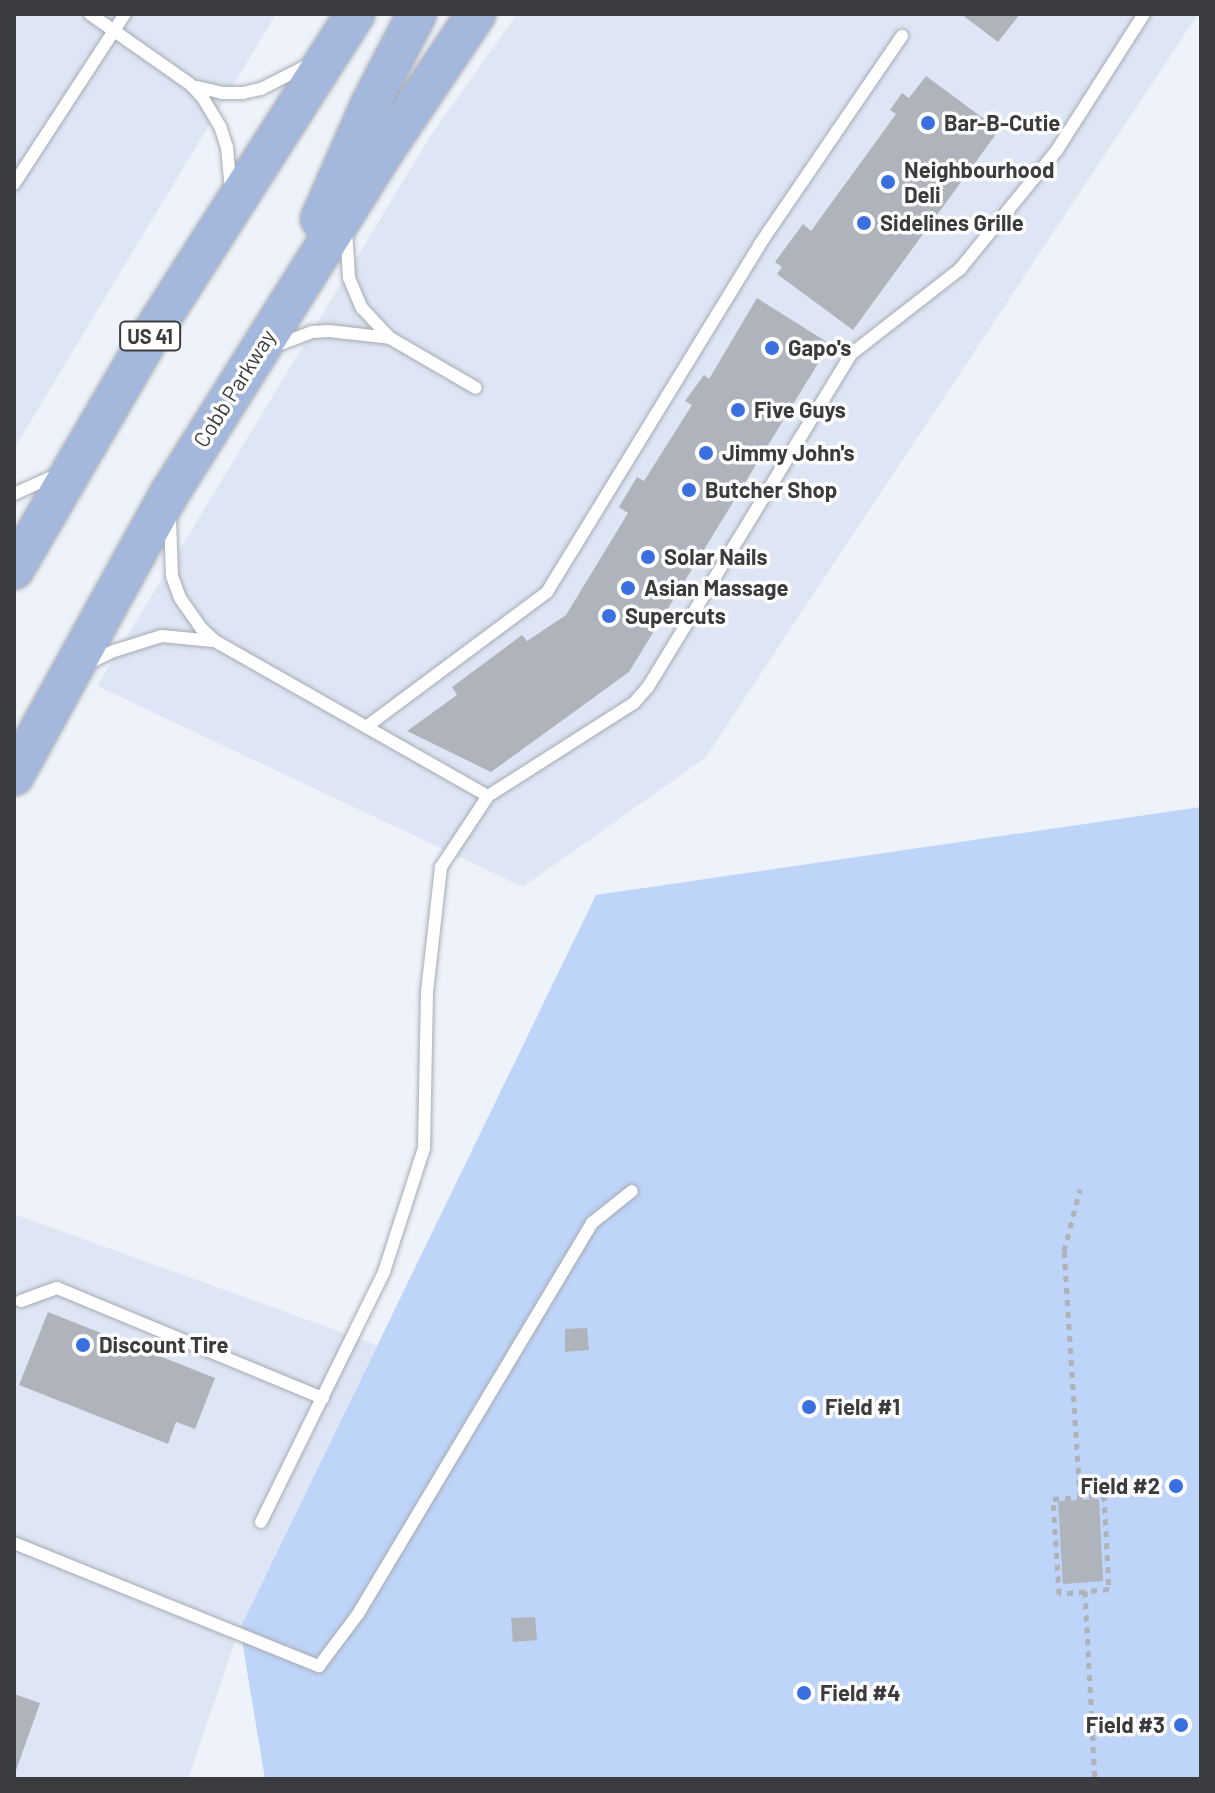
<!DOCTYPE html>
<html>
<head>
<meta charset="utf-8">
<style>
	body { margin:0 }
	#map { position:relative; width:1215px; height:1793px; overflow:hidden; background:#eef2fa; font-family:Barlow,sans-serif }
	div>[style] { position:absolute }
	[style*='--x'] { left:calc(var(--x)*1px); top:calc(var(--y)*1px); width:calc(var(--w)*1px); rotate:calc(var(--a)*1deg) }
	.built>* { inset:0; background:#dee6f5 }
	.green>* { inset:0; background:#bfd4f9 }
	.building>* { inset:0; background:#afb3bb }
	.path>* { height:5px; margin-top:-2.5px; transform-origin:0; background:repeating-linear-gradient(90deg,#afb2b8 0 6px,transparent 0 12px) }
	.roads { filter:drop-shadow(0 0 2px #a6abb2) drop-shadow(0 0 2px #a6abb2) }
	.service>* { height:12px; margin:-6px; padding:0 6px; transform-origin:6px; border-radius:6px; background:#fff }
	.primary>* { height:38px; margin:-19px; padding:0 19px; transform-origin:19px; border-radius:19px; background:#a4b8de }
	.dots>* { width:22px; height:22px; translate:-50% -50%; box-sizing:border-box; border:4px solid #fff; border-radius:50% }
	span { translate:-50% -50%; white-space:nowrap; text-align:center; line-height:1.15; -webkit-text-stroke:7px #fff; paint-order:stroke }
	.shield-label span { padding:2px 6px; background:#fff; border:2px solid; border-radius:6px; -webkit-text-stroke-width:0 }
	.shield-label { font-size:20px; color:#3a3c3f; font-weight:700 }
	.poi-label { font-size:22px; color:#3a3c3f; font-weight:700 }
	.left { translate:0 -50%; text-align:left }
	.right { translate:-100% -50%; text-align:right }
	.street-label { font-size:22px; color:#3a3c3f }
	.frame { position:absolute; inset:0; border:16px solid #3a3c3f; pointer-events:none }
</style>
</head>
<body>
<div id="map">
	<div class="built">
		<div style="clip-path:polygon(14px 14px,276px 14px,14px 449px)"></div>
		<div style="clip-path:polygon(517px 14px,1198px 14px,705px 758px,523px 887px,97px 686px,431px 135px)"></div>
		<div style="clip-path:polygon(14px 1214px,377px 1345px,240px 1627px,188px 1779px,14px 1779px)"></div>
	</div>
	<div class="green">
		<div style="clip-path:polygon(1201px 807px,1201px 1779px,265px 1779px,240px 1628px,596px 895px)"></div>
	</div>
	<div class="building">
		<div style="clip-path:polygon(961px 14px,1020px 14px,998px 42px)"></div>
		<div style="clip-path:polygon(926px 76px,999px 130px,853px 330px,777px 274px,782px 267px,775px 262px,803px 224px,811px 231px,896px 114px,890px 110px,902px 93px,909px 98px)"></div>
		<div style="clip-path:polygon(757px 298px,830px 344px,629px 672px,491px 772px,407px 731px,457px 695px,452px 687px,522px 635px,527px 641px,566px 615px,628px 513px,619px 507px,637px 477px,644px 481px,692px 405px,685px 401px,704px 375px,709px 379px)"></div>
		<div style="clip-path:polygon(48px 1312px,215px 1378px,195px 1429px,176px 1422px,168px 1444px,19px 1385px)"></div>
		<div style="clip-path:polygon(587px 1328px,589px 1350px,565px 1352px,565px 1329px)"></div>
		<div style="clip-path:polygon(1099px 1499px,1103px 1581px,1063px 1584px,1058px 1501px)"></div>
		<div style="clip-path:polygon(535px 1617px,537px 1640px,513px 1642px,511px 1618px)"></div>
		<div style="clip-path:polygon(14px 1694px,40px 1703px,14px 1776px)"></div>
	</div>
	<div class="path">
		<div style="--x:1104;--y:1495;--w:94;--a:87"></div>
		<div style="--x:1109;--y:1589;--w:50;--a:174.3"></div>
		<div style="--x:1059;--y:1594;--w:95;--a:-93.6"></div>
		<div style="--x:1053;--y:1499;--w:51;--a:-4.5"></div>
		<div style="--x:1080;--y:1497;--w:247;--a:-93.7"></div>
		<div style="--x:1064;--y:1251;--w:64;--a:-75.5"></div>
		<div style="--x:1085;--y:1591;--w:188;--a:87"></div>
	</div>
	<div class="roads">
		<div class="service">
			<div style="--x:90;--y:14;--w:122;--a:35"></div>
			<div style="--x:190;--y:84;--w:19;--a:47"></div>
			<div style="--x:203;--y:98;--w:33;--a:59"></div>
			<div style="--x:220;--y:126;--w:22;--a:72"></div>
			<div style="--x:227;--y:147;--w:43;--a:84.7"></div>
			<div style="--x:197;--y:87;--w:26;--a:13"></div>
			<div style="--x:222;--y:93;--w:21;--a:0"></div>
			<div style="--x:243;--y:93;--w:18;--a:-13"></div>
			<div style="--x:261;--y:89;--w:53;--a:-27.1"></div>
			<div style="--x:14;--y:184;--w:203;--a:-56.9"></div>
			<div style="--x:346;--y:231;--w:47;--a:86.3"></div>
			<div style="--x:349;--y:278;--w:33;--a:67"></div>
			<div style="--x:362;--y:308;--w:41;--a:47"></div>
			<div style="--x:390;--y:338;--w:99;--a:30.2"></div>
			<div style="--x:273;--y:347;--w:42;--a:-21"></div>
			<div style="--x:312;--y:332;--w:17;--a:-3"></div>
			<div style="--x:329;--y:331;--w:61;--a:6.5"></div>
			<div style="--x:14;--y:494;--w:46;--a:-24.3"></div>
			<div style="--x:170;--y:517;--w:59;--a:88.1"></div>
			<div style="--x:172;--y:576;--w:23;--a:70"></div>
			<div style="--x:180;--y:598;--w:37;--a:55"></div>
			<div style="--x:201;--y:628;--w:19;--a:43"></div>
			<div style="--x:215;--y:641;--w:314;--a:29.6"></div>
			<div style="--x:89;--y:663;--w:28;--a:-26"></div>
			<div style="--x:114;--y:651;--w:50;--a:-17.4"></div>
			<div style="--x:162;--y:636;--w:51;--a:5.6"></div>
			<div style="--x:366;--y:727;--w:226;--a:-36.7"></div>
			<div style="--x:547;--y:592;--w:408;--a:-58.5"></div>
			<div style="--x:760;--y:244;--w:252;--a:-55.7"></div>
			<div style="--x:21;--y:1301;--w:38;--a:-20"></div>
			<div style="--x:57;--y:1288;--w:288;--a:22.5"></div>
			<div style="--x:261;--y:1522;--w:279;--a:-63.8"></div>
			<div style="--x:384;--y:1272;--w:130;--a:-72.1"></div>
			<div style="--x:424;--y:1148;--w:156;--a:-88.9"></div>
			<div style="--x:427;--y:992;--w:126;--a:-83.6"></div>
			<div style="--x:441;--y:867;--w:85;--a:-56.5"></div>
			<div style="--x:488;--y:796;--w:173;--a:-32.5"></div>
			<div style="--x:634;--y:703;--w:21;--a:-49"></div>
			<div style="--x:648;--y:687;--w:390;--a:-58.6"></div>
			<div style="--x:851;--y:354;--w:138;--a:-37.9"></div>
			<div style="--x:960;--y:269;--w:154;--a:-50.8"></div>
			<div style="--x:1057;--y:150;--w:161;--a:-57.4"></div>
			<div style="--x:14;--y:1543;--w:329;--a:22"></div>
			<div style="--x:319;--y:1666;--w:65;--a:-53.1"></div>
			<div style="--x:358;--y:1614;--w:456;--a:-59.1"></div>
			<div style="--x:592;--y:1223;--w:51;--a:-38.7"></div>
		</div>
		<div class="primary">
			<div style="--x:320;--y:219;--w:127;--a:-66.3"></div>
			<div style="--x:371;--y:103;--w:100;--a:-62.7"></div>
			<div style="--x:14;--y:570;--w:271;--a:-59.8"></div>
			<div style="--x:150;--y:336;--w:382;--a:-57.5"></div>
			<div style="--x:14;--y:776;--w:325;--a:-61.2"></div>
			<div style="--x:171;--y:491;--w:395;--a:-57.9"></div>
			<div style="--x:381;--y:156;--w:171;--a:-56.2"></div>
		</div>
	</div>
	<div class="dots">
		<div style="left:928px;top:123px;background:#396fdf"></div>
		<div style="left:888px;top:182px;background:#396fdf"></div>
		<div style="left:864px;top:223px;background:#396fdf"></div>
		<div style="left:772px;top:348px;background:#396fdf"></div>
		<div style="left:738px;top:410px;background:#396fdf"></div>
		<div style="left:706px;top:453px;background:#396fdf"></div>
		<div style="left:689px;top:490px;background:#396fdf"></div>
		<div style="left:648px;top:557px;background:#396fdf"></div>
		<div style="left:628px;top:588px;background:#396fdf"></div>
		<div style="left:609px;top:616px;background:#396fdf"></div>
		<div style="left:83px;top:1345px;background:#396fdf"></div>
		<div style="left:809px;top:1407px;background:#396fdf"></div>
		<div style="left:1176px;top:1486px;background:#396fdf"></div>
		<div style="left:804px;top:1693px;background:#396fdf"></div>
		<div style="left:1181px;top:1725px;background:#396fdf"></div>
	</div>
	<div class="shield-label">
		<span style="left:150px;top:336px">US 41</span>
	</div>
	<div class="poi-label">
		<span class="left" style="left:944px;top:123px">Bar-B-Cutie</span>
		<span class="left" style="left:904px;top:182px">Neighbourhood<br>Deli</span>
		<span class="left" style="left:880px;top:223px">Sidelines Grille</span>
		<span class="left" style="left:788px;top:348px">Gapo's</span>
		<span class="left" style="left:754px;top:410px">Five Guys</span>
		<span class="left" style="left:722px;top:453px">Jimmy John's</span>
		<span class="left" style="left:705px;top:490px">Butcher Shop</span>
		<span class="left" style="left:664px;top:557px">Solar Nails</span>
		<span class="left" style="left:644px;top:588px">Asian Massage</span>
		<span class="left" style="left:625px;top:616px">Supercuts</span>
		<span class="left" style="left:99px;top:1345px">Discount Tire</span>
		<span class="left" style="left:825px;top:1407px">Field #1</span>
		<span class="right" style="left:1160px;top:1486px">Field #2</span>
		<span class="left" style="left:820px;top:1693px">Field #4</span>
		<span class="right" style="left:1165px;top:1725px">Field #3</span>
	</div>
	<div class="street-label">
		<span style="left:234px;top:388px;rotate:-58deg">Cobb Parkway</span>
	</div>
	<div class="frame"></div>
</div>
</body>
</html>
